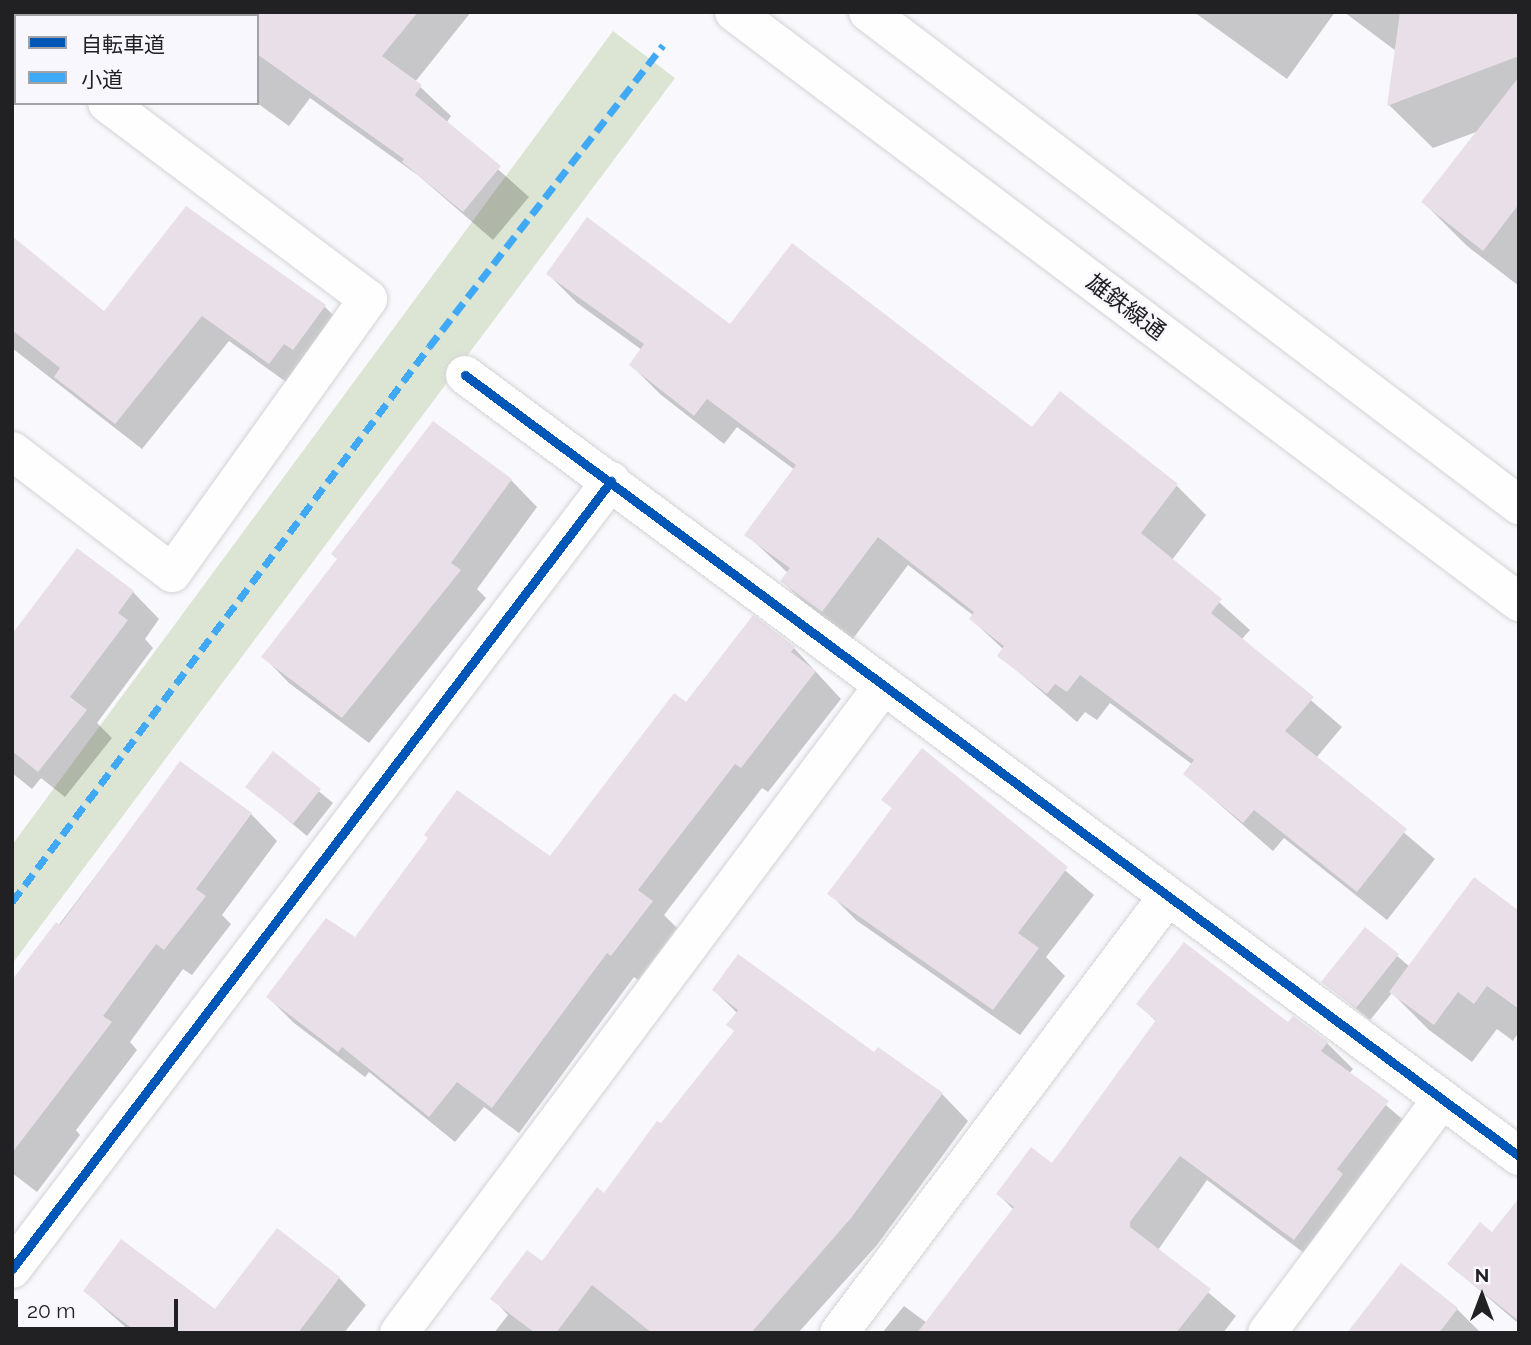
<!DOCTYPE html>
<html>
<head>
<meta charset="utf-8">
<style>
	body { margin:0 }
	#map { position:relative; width:1531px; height:1345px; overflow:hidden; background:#f9f8fc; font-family:Raleway,"Noto Sans JP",sans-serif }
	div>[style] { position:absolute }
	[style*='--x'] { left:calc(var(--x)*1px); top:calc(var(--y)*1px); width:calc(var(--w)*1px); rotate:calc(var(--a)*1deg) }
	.green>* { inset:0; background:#dce5d4 }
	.shadow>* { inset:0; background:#0003 }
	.building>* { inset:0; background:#e9dfe8 }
	.roads { filter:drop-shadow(0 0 2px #d3d3d6) drop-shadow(0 0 2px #d3d3d6) }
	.minor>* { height:38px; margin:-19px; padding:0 19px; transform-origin:19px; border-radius:19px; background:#fefeff }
	.primary>* { height:38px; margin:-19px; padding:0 19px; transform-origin:19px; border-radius:19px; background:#fefeff }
	.quiet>* { height:7px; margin-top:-3.5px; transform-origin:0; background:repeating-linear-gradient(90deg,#3fa9f5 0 14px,transparent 0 21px) }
	.cycleway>* { height:9px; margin:-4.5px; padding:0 4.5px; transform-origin:4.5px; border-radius:4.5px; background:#0057b8 }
	span { translate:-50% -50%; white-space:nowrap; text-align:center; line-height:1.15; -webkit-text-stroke:5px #f8f7fd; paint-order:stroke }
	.street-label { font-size:23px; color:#212123 }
	.frame { position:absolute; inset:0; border:14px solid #212123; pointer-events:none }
	.legend { position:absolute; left:14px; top:14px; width:245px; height:91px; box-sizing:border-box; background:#f8f7fd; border:2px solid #a2a1a6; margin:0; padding:9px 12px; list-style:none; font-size:21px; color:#212123 }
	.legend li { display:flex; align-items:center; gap:14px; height:35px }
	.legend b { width:35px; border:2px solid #a2a1a6 }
	.north { position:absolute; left:1447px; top:1261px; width:70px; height:70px; -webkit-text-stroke:5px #f8f7fd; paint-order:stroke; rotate:0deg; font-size:19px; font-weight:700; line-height:28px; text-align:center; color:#212123 }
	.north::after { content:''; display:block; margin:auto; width:24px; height:32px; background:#212123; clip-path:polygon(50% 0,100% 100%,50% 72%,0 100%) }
	.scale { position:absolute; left:14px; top:1299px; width:164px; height:32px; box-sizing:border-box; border:4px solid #212123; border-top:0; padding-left:9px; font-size:21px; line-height:24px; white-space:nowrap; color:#212123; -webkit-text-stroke:5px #f8f7fd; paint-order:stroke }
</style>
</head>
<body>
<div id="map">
	<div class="green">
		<div style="clip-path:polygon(613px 31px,675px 78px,12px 964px,12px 845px)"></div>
	</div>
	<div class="shadow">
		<div style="clip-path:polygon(144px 12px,471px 12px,415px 82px,451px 116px,446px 123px,529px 197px,493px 240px,419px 176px,310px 98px,289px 126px,257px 103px,257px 16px)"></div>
		<div style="clip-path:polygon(1194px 12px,1335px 12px,1287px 79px)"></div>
		<div style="clip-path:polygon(1344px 12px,1519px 12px,1519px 286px,1467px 246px,1423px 202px,1479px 131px,1433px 148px,1389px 105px,1396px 51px)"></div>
		<div style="clip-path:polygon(186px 208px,325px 307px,351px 333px,296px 389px,229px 341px,142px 449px,12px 348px,12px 264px,104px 313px)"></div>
		<div style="clip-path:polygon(548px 274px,730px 327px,1033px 430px,1177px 486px,1206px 515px,1172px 560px,1250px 630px,1241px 640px,1342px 727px,1316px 758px,1435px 859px,1387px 920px,1284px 838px,1273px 851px,1185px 774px,1193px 765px,1110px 703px,1097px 720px,1085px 712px,1077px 722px,1000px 656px,1004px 650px,971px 619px,974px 616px,908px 565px,852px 640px,811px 610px,782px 581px,788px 573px,747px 535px,795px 470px,737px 427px,724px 444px,660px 394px,631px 365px,642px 350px,577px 303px)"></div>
		<div style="clip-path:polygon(511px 480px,537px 507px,477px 589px,486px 598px,369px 743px,289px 683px,263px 656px)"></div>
		<div style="clip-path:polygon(133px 592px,159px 619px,145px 639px,153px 648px,97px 723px,112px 738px,65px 797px,41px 778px,32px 789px,12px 773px,12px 637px)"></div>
		<div style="clip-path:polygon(753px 618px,794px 648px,841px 699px,768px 792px,762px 788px,664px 915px,677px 928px,638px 980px,634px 977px,519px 1133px,484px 1107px,455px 1142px,369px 1072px,365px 1077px,294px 1023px,268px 997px,356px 940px,550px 858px,686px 704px)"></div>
		<div style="clip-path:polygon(923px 750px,1094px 895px,1046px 957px,1065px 976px,1020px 1035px,856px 920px,830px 894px,893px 809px)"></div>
		<div style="clip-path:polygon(274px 754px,333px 803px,307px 836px,248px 787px)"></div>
		<div style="clip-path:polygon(181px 763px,251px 814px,277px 841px,222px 915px,231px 924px,192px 975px,183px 969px,130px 1042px,137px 1050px,76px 1130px,80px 1135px,37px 1192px,12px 1173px,12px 987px)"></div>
		<div style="clip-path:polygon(1519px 913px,1519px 1032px,1513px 1041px,1497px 1029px,1472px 1062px,1429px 1030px,1392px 993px,1370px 1020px,1323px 982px,1366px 929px,1410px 967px)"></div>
		<div style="clip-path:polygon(714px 990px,875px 1054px,942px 1094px,968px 1121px,877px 1245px,798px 1333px,494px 1333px,508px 1315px,492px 1298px,542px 1264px,605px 1195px,735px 1032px,737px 1013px)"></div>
		<div style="clip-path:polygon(1138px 1004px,1288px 1025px,1327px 1043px,1353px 1069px,1349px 1074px,1413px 1128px,1320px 1265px,1207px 1180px,1158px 1250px,1236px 1316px,1223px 1333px,882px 1333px,904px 1306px,927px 1323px,1014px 1210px,998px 1194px,1052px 1165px,1157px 1022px)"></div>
		<div style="clip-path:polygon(1519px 1205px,1519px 1324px,1449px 1264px,1493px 1235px)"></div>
		<div style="clip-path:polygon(339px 1278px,366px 1305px,344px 1333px,132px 1333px,85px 1291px,215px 1311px)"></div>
		<div style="clip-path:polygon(1457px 1309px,1481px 1333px,1351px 1333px)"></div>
	</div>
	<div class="building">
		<div style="clip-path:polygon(257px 12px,418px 12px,382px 56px,422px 85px,415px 95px,501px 166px,463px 212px,402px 162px,404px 159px,257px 54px)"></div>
		<div style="clip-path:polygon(1400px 12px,1519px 12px,1519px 56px,1387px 106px)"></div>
		<div style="clip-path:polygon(1519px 77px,1519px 204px,1483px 251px,1421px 202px)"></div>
		<div style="clip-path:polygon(186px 206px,326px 305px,293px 350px,284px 344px,269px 364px,202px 316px,115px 424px,54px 377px,60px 368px,12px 330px,12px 236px,104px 311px)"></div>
		<div style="clip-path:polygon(587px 217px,730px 324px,792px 243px,1032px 427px,1060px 391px,1178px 484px,1141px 533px,1222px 599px,1211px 613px,1314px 697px,1285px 731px,1407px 829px,1357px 892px,1254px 810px,1243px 823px,1183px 774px,1194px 760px,1080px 675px,1067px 692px,1055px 684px,1047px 694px,997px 656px,1004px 646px,969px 619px,974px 612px,878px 537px,822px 612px,780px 581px,790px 568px,744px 535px,796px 465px,707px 399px,694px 416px,629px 365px,644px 344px,546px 274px)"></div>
		<div style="clip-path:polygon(433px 421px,512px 479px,451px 563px,461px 570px,342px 718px,261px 657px,337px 559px,331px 554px)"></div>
		<div style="clip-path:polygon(77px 548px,134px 591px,118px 613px,128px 620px,70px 697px,87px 710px,38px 772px,12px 751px,12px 634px)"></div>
		<div style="clip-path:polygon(753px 615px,795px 647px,791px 652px,816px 671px,741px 768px,735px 764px,638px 890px,653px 901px,611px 956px,607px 953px,492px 1108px,457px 1082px,429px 1117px,342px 1047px,338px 1052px,266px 997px,326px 918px,355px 937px,428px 838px,424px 835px,457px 790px,550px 856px,674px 693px,686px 702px)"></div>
		<div style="clip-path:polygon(922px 748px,1068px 867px,1018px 933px,1039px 948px,993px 1010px,827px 894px,892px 808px,881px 800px)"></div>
		<div style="clip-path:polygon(273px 751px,321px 789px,293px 824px,245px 787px)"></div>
		<div style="clip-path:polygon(180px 761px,252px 813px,196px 889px,206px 896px,164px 950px,156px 944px,103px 1016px,112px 1022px,12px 1153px,12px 980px,56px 922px,60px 925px)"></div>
		<div style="clip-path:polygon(1474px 877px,1519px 911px,1519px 1009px,1487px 986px,1474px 1004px,1458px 992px,1434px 1025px,1389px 992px)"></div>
		<div style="clip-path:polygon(1365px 927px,1399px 954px,1356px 1008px,1321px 982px)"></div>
		<div style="clip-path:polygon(1184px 942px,1288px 1022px,1293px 1016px,1328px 1042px,1321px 1051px,1389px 1101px,1337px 1169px,1343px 1174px,1294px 1240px,1180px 1156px,1130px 1222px,1130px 1227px,1211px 1289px,1176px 1333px,917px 1333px,1014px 1207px,996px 1194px,1031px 1147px,1052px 1163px,1156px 1020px,1136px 1004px)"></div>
		<div style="clip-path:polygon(738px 954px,874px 1052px,878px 1047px,943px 1093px,851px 1218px,751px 1333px,652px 1333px,592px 1285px,556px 1333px,535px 1333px,490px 1299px,527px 1250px,542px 1261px,597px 1187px,604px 1193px,657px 1121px,661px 1123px,734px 1031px,726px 1025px,738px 1010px,712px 990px)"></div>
		<div style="clip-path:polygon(1519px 1198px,1519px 1321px,1447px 1264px,1480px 1222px,1492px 1232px)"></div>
		<div style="clip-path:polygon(277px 1228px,340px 1277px,298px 1333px,138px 1333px,83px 1291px,121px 1239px,215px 1309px)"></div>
		<div style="clip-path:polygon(1401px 1263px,1458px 1308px,1439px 1333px,1347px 1333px)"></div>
	</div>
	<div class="roads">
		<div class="minor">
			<div style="--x:12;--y:32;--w:4;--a:27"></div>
			<div style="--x:465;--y:375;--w:1312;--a:36.54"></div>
			<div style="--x:12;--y:451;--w:201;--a:37.3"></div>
			<div style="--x:172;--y:573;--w:337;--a:-54.4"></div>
			<div style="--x:368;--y:299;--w:326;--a:-143.1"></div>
			<div style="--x:12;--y:1269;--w:990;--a:-52.76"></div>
			<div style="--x:399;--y:1333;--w:808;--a:-53.2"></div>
			<div style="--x:839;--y:1333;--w:547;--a:-53.03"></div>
			<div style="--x:1267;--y:1333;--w:292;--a:-53.2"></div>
		</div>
		<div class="primary">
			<div style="--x:734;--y:12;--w:982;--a:36.93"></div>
			<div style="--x:868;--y:12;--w:817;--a:37.14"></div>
		</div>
	</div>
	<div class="quiet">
		<div style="--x:12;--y:902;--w:694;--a:-53.08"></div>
		<div style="--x:429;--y:347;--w:382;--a:-52.2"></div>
	</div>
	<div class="cycleway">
		<div style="--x:465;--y:375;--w:1312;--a:36.54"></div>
		<div style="--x:12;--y:1269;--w:990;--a:-52.76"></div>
	</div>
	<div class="street-label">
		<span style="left:1126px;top:307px;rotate:37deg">雄鉄線通</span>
	</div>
	<div class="frame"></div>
	<ul class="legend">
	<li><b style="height:9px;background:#0057b8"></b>自転車道</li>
	<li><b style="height:9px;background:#3fa9f5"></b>小道</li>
	</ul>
	<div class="north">N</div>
	<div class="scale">20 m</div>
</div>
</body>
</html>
